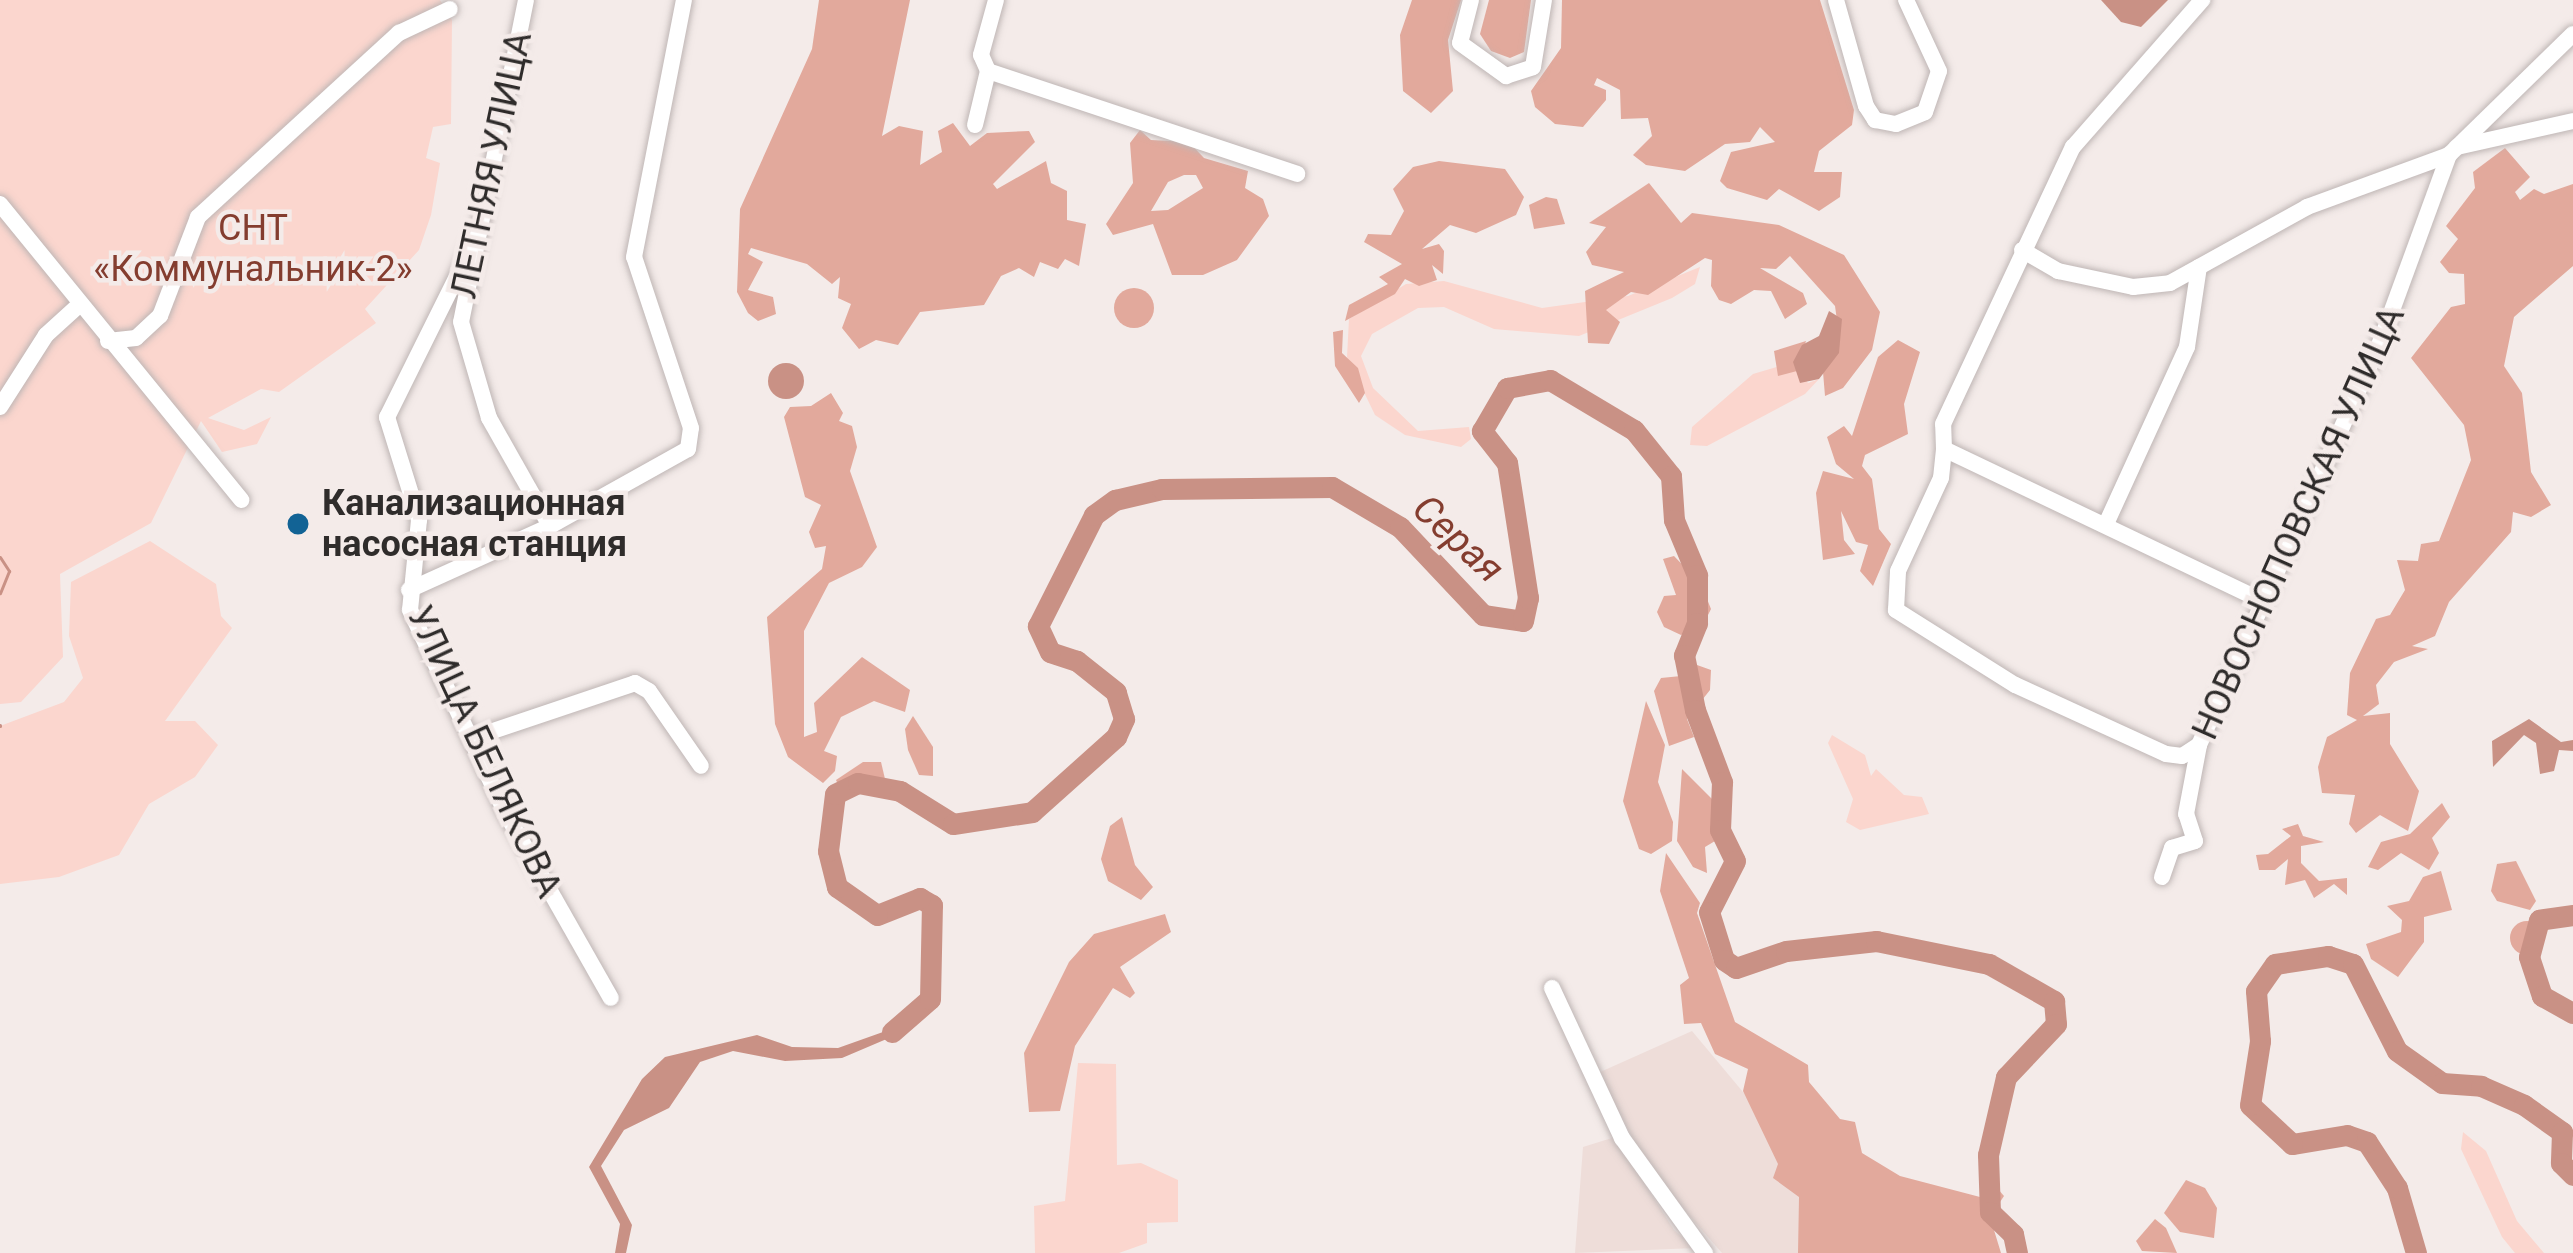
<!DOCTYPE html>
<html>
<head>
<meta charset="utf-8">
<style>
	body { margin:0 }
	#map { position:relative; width:2573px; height:1253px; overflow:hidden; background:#f4ebe9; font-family:Roboto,sans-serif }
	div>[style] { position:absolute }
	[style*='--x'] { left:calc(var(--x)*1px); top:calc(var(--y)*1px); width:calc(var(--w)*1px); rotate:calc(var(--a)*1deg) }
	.built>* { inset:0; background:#eeddd9 }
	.green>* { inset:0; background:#fbd6ce }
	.forest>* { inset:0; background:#e2a99c }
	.round { border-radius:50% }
	.water>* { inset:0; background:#c99185 }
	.stream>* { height:3px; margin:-1.5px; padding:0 1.5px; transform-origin:1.5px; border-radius:1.5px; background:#c99185 }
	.river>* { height:21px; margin:-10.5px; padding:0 10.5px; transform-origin:10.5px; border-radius:10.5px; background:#c99185 }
	.roads { filter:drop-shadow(0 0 3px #bfb6b5) drop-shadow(0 0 3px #bfb6b5) }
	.minor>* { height:16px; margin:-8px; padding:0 8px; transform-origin:8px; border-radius:8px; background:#fff }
	.dots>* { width:33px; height:33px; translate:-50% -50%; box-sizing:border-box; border:6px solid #f4ebe9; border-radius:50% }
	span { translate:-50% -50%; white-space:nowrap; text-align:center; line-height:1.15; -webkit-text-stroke:9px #f4ebe9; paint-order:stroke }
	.street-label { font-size:36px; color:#2f2c2b }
	.park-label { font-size:36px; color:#843d2f }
	.poi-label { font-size:36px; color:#2f2c2b; font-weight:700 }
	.left { translate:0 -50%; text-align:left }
	.water-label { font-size:39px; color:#843d2f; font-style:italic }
</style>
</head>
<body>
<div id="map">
	<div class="built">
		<div style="clip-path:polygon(1692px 1031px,1758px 1110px,1857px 1253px,1722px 1253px,1650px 1171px,1598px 1073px)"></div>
		<div style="clip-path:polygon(1615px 1137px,1674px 1230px,1695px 1248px,1575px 1253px,1583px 1147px)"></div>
	</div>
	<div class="green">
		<div style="clip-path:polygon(0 0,440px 0,452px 20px,451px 124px,433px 127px,426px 158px,440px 163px,431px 215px,419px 250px,365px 309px,376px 323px,279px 392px,261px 389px,208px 418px,244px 430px,271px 417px,257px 444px,222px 452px,201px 421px,151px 523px,60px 574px,63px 657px,21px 702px,0 704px)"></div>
		<div style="clip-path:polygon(1700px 267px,1695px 284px,1672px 298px,1579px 336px,1494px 329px,1444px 307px,1418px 308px,1372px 334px,1361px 356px,1373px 388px,1418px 431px,1469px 427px,1471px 439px,1461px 447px,1405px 435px,1375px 415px,1347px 357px,1349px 319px,1406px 284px,1444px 281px,1542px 308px,1628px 296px)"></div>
		<div style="clip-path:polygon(1793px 362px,1808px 383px,1819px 379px,1805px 394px,1707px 446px,1690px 445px,1692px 427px,1753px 374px)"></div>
		<div style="clip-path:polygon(150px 541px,216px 584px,221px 616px,232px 628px,165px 721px,195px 721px,218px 745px,195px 777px,149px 804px,119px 855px,59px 877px,0 884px,0 726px,64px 702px,83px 678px,69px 636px,71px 582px)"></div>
		<div style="clip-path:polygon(1832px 735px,1865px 755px,1871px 776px,1876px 769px,1904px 795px,1922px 797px,1929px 814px,1860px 830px,1846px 822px,1853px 799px,1828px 743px)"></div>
		<div style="clip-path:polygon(1078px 1063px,1116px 1064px,1117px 1165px,1141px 1163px,1178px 1180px,1178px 1222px,1147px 1223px,1147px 1243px,1119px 1253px,1035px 1253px,1034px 1206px,1065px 1201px)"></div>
		<div style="clip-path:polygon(2463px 1132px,2486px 1151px,2517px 1221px,2544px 1253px,2515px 1253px,2502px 1237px,2461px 1149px)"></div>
	</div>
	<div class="forest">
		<div style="clip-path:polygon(819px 0,910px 0,882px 136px,899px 126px,923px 131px,920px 165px,942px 152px,938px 131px,953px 123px,970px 146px,987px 133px,1029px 131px,1035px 142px,993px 184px,997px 189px,1046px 161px,1051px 183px,1067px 191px,1067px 220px,1086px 224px,1079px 266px,1065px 259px,1058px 269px,1040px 262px,1034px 277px,1019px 268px,1001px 276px,984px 305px,920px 312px,898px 345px,876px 340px,859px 349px,842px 328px,851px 304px,838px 298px,840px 277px,832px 284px,807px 264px,751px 248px,748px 254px,763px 262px,748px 290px,773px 297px,776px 314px,758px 321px,748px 313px,737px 292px,740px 209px,812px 49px)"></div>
		<div style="clip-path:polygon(1412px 0,1461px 0,1448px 40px,1453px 91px,1431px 113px,1403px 91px,1400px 35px)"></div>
		<div style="clip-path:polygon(1489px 0,1531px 0,1524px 52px,1510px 58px,1491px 51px,1480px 34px)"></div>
		<div style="clip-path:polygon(1562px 0,1820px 0,1854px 110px,1852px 125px,1819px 151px,1814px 172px,1842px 172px,1840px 197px,1819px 211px,1779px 189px,1767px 200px,1727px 188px,1720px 181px,1731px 152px,1775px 142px,1760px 127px,1750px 142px,1725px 144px,1685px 171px,1646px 165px,1633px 155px,1652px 136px,1648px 118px,1621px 119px,1620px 90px,1597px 78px,1594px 85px,1606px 90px,1606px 100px,1583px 127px,1555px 124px,1535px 107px,1531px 91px,1561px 48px)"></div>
		<div style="clip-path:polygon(evenodd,1140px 130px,1151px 140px,1189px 142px,1204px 158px,1248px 171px,1245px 188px,1263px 199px,1269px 216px,1237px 260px,1203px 275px,1172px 275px,1153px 224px,1113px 235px,1106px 224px,1133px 183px,1130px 143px,1140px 130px,1184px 175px,1196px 175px,1203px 188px,1168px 210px,1151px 211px,1168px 182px,1184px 175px)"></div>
		<div style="clip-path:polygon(2505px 148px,2530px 177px,2515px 192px,2520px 200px,2534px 189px,2544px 194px,2573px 184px,2573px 266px,2514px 317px,2504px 366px,2522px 393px,2531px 472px,2551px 505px,2531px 517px,2513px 512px,2511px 532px,2449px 602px,2435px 636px,2412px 646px,2428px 649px,2394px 662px,2376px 685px,2379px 704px,2363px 716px,2390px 713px,2390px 744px,2419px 791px,2408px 831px,2380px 815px,2356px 833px,2349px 824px,2355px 795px,2322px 793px,2318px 767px,2327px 737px,2357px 720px,2347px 715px,2350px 673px,2376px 619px,2390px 615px,2405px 590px,2397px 560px,2418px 561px,2421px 544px,2439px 541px,2471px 460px,2464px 425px,2411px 358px,2451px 307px,2465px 304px,2464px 274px,2449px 273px,2440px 262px,2458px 239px,2446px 226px,2475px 188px,2473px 172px)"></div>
		<div style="clip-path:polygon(1439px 161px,1505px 169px,1524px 197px,1516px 215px,1476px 233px,1450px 225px,1422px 249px,1439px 244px,1444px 251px,1443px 274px,1432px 265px,1437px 280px,1419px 286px,1405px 279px,1395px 294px,1345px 321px,1349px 305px,1388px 284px,1379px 277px,1402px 264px,1364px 242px,1368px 234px,1391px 235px,1404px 211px,1393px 189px,1413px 167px)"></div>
		<div style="clip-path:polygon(1649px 183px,1681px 223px,1692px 213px,1779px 225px,1844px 255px,1880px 312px,1872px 350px,1843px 388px,1825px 396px,1823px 372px,1839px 335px,1835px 306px,1790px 256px,1776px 269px,1760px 268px,1803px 293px,1807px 304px,1785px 319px,1771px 291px,1754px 290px,1731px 304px,1719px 300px,1711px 286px,1712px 260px,1705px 258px,1648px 295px,1631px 292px,1606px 310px,1620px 322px,1609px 344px,1588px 343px,1585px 291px,1624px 272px,1592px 265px,1586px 252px,1606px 227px,1589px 223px)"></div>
		<div style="clip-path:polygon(1546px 197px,1557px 199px,1565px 224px,1534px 229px,1529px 205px)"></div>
		<div class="round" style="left:1114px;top:288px;width:40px;height:40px"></div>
		<div style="clip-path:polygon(1343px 330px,1342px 353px,1358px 368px,1365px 393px,1359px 403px,1335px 366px,1333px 332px)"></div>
		<div style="clip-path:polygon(1898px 340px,1920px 352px,1904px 404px,1908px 434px,1865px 455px,1862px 466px,1872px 479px,1879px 529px,1891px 544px,1873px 586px,1860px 571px,1868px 545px,1856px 542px,1841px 511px,1844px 540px,1855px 554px,1823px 560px,1816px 493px,1823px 471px,1854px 479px,1836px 464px,1827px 437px,1844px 426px,1852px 436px,1878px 357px)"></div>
		<div style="clip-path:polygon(1806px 341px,1797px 371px,1778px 376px,1774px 351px)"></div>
		<div style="clip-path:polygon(831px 393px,843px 413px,839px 421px,852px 426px,857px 447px,850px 471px,877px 547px,862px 567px,829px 583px,804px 631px,804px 737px,817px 732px,814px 703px,862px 657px,910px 690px,905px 712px,874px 701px,841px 717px,824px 751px,837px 756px,835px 771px,823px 783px,788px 757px,775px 724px,767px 617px,822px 569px,826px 546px,815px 548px,809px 532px,821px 505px,805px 497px,784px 417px,790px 407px,811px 406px)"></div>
		<div style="clip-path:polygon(1674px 556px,1701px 584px,1711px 609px,1704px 623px,1681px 635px,1664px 627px,1657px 612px,1664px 596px,1676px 595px,1663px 559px)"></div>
		<div style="clip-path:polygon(1697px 665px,1711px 670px,1710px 690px,1687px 719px,1694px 737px,1669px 746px,1654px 691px,1661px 678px,1691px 675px)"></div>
		<div style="clip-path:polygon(1646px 701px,1665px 745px,1658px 782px,1673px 822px,1672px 841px,1651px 854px,1639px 849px,1623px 801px)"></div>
		<div style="clip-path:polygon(913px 716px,933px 747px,933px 776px,919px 775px,908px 750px,905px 729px)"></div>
		<div style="clip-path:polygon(863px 762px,881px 762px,885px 779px,859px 793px,841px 791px,836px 780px)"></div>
		<div style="clip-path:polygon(1682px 769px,1717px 804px,1712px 824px,1720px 838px,1705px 847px,1707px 873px,1693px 867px,1677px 841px)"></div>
		<div style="clip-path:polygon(2442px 803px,2450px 817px,2432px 838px,2439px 853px,2429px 870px,2401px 853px,2378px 870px,2368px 867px,2381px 842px,2410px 834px)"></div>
		<div style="clip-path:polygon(1122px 817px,1135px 865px,1153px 887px,1141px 900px,1108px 881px,1101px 859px,1110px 826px)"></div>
		<div style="clip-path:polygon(2298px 824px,2303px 836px,2324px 842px,2301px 846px,2301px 863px,2319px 881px,2347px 878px,2347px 895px,2334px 884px,2314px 898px,2305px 880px,2285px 885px,2288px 859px,2275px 870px,2259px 870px,2256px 855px,2268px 854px,2291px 836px,2282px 829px)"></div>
		<div style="clip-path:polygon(1666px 853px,1700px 903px,1697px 913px,1735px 1022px,1808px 1065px,1809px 1082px,1840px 1119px,1855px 1122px,1862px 1153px,1900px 1176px,1980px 1197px,1987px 1186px,1997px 1188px,2004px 1196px,1990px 1217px,2001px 1253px,1798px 1253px,1799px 1197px,1773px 1178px,1778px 1164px,1743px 1091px,1748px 1069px,1715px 1054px,1701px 1023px,1684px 1024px,1680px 985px,1689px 978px,1660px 891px)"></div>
		<div style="clip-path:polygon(2516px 861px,2536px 901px,2530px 910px,2497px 901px,2491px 891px,2497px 864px)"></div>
		<div style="clip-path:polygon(2441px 871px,2452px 910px,2424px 917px,2424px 942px,2398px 977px,2371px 959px,2366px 944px,2401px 932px,2402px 920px,2387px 906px,2409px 901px,2423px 877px)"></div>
		<div style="clip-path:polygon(1165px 914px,1171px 932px,1120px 967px,1135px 993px,1130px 998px,1113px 988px,1075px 1046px,1060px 1111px,1029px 1112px,1024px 1053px,1069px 962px,1094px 934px)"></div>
		<div class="round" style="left:2510px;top:921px;width:34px;height:34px"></div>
		<div style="clip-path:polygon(2186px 1180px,2205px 1188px,2217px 1208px,2214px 1238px,2180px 1232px,2164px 1213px)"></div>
		<div style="clip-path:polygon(2155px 1219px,2166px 1228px,2177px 1253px,2142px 1251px,2136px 1241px)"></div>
	</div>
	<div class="water">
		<div style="clip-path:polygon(2101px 0,2168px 0,2141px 27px,2121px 22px)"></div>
		<div style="clip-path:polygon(1829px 311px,1842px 319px,1839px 353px,1819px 379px,1800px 383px,1793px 362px,1802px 345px,1819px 336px)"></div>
		<div class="round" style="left:768px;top:363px;width:36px;height:36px"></div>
		<div style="clip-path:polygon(2529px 719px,2561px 742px,2573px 740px,2573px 751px,2559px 750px,2554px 771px,2540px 774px,2536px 743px,2524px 735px,2493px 767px,2492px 741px)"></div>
		<div style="clip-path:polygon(908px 1010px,915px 1019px,896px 1035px,842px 1058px,785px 1061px,733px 1051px,700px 1062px,669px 1108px,624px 1130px,601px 1166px,632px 1225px,626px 1253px,615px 1253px,620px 1224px,589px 1167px,642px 1079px,665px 1057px,757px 1035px,792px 1047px,838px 1048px,883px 1032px)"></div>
	</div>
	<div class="stream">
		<div style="--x:0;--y:557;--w:17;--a:57"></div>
		<div style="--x:9;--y:571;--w:24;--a:112"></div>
		<div style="--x:0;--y:725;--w:1;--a:90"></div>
	</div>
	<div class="river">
		<div style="--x:2573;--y:915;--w:34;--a:172"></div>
		<div style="--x:2539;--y:920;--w:38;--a:105"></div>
		<div style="--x:2529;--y:957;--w:41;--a:71.6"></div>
		<div style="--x:2542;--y:996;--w:35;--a:29"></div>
		<div style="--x:892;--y:1032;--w:50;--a:-41"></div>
		<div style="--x:930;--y:999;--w:94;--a:-88.8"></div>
		<div style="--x:932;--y:905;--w:14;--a:-150"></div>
		<div style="--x:920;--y:898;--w:46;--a:158.4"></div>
		<div style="--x:877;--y:915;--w:49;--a:-145"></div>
		<div style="--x:837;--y:887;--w:37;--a:-104"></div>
		<div style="--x:828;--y:851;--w:57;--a:-83"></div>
		<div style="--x:835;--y:794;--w:25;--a:-26"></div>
		<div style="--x:858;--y:783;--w:43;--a:10.8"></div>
		<div style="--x:900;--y:791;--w:62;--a:31.9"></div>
		<div style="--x:953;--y:824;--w:80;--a:-8.6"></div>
		<div style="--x:1032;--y:812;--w:113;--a:-41.8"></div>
		<div style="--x:1116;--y:737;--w:20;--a:-66"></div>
		<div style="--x:1124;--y:719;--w:28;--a:-107"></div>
		<div style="--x:1116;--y:692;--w:50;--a:-141.5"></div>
		<div style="--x:1077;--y:661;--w:28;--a:-162"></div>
		<div style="--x:1050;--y:652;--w:29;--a:-115"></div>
		<div style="--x:1038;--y:626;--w:124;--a:-63.2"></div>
		<div style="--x:1094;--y:515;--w:26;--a:-36"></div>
		<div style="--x:1115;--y:500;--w:48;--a:-13.2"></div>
		<div style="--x:1162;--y:489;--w:170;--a:-0.7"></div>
		<div style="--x:1332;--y:487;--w:79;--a:30.5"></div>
		<div style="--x:1400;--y:527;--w:121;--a:46.7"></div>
		<div style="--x:1483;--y:615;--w:40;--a:8.5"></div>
		<div style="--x:1523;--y:621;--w:24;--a:-78"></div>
		<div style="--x:1528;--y:598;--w:137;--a:-98.8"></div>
		<div style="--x:1507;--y:463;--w:41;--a:-128"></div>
		<div style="--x:1482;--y:431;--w:50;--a:-59.8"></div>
		<div style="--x:1507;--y:388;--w:44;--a:-10.5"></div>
		<div style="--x:1550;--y:380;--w:98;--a:30.8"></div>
		<div style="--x:1634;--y:430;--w:59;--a:51.2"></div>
		<div style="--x:1671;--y:476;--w:44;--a:86.1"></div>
		<div style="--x:1674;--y:520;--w:60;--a:67.3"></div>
		<div style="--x:1697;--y:575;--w:48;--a:90"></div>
		<div style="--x:1697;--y:623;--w:35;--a:112"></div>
		<div style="--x:1684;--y:655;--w:56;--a:78.7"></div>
		<div style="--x:1695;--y:710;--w:77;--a:69.4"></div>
		<div style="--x:1722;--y:782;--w:48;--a:92.4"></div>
		<div style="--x:1720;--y:830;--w:34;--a:64"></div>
		<div style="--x:1735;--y:861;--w:57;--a:117"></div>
		<div style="--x:1709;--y:912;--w:50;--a:72.6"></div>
		<div style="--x:1724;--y:960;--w:14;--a:34"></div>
		<div style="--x:1736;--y:968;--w:53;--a:-18.8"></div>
		<div style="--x:1786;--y:951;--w:91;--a:-6.3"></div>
		<div style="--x:1876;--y:941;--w:115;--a:11.5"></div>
		<div style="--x:1989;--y:964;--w:75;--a:29.6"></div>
		<div style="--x:2054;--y:1001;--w:23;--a:85"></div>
		<div style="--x:2056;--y:1024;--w:73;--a:133.3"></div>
		<div style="--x:2006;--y:1077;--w:80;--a:103"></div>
		<div style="--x:1988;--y:1155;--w:57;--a:88"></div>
		<div style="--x:1990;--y:1212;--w:32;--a:44"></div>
		<div style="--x:2013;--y:1234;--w:19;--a:78"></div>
		<div style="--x:2416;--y:1253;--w:68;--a:-106.3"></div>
		<div style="--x:2397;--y:1188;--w:55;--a:-123.1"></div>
		<div style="--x:2367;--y:1142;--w:21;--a:-161"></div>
		<div style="--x:2347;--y:1135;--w:56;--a:170.7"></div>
		<div style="--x:2292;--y:1144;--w:57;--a:-137.1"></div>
		<div style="--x:2250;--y:1105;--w:65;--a:-81.1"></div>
		<div style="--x:2260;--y:1041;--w:50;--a:-94.6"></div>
		<div style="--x:2256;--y:991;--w:33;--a:-55"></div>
		<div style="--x:2275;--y:964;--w:54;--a:-8.6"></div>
		<div style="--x:2328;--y:956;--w:26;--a:18"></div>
		<div style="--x:2353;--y:964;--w:97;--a:63.2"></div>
		<div style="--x:2397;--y:1051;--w:55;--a:35.4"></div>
		<div style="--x:2442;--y:1083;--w:39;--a:4"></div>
		<div style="--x:2481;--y:1086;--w:47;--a:23.8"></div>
		<div style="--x:2524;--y:1105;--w:47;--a:35.4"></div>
		<div style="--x:2562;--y:1132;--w:31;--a:92"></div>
		<div style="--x:2561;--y:1163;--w:17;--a:45"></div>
	</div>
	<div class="roads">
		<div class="minor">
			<div style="--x:526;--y:0;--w:328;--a:101.4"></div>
			<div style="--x:461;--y:322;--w:100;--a:73.7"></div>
			<div style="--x:489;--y:418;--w:124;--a:60.5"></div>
			<div style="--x:996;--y:0;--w:57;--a:105.3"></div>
			<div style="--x:981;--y:55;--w:17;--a:66"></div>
			<div style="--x:988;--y:71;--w:326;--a:18.4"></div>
			<div style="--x:1471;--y:0;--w:44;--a:104.3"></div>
			<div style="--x:1460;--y:43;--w:57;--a:35.7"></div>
			<div style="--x:1506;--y:76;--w:28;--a:-18"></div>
			<div style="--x:1533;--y:67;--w:68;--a:-80.7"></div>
			<div style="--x:1836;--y:0;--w:110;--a:74.2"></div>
			<div style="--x:1866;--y:106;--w:17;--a:57"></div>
			<div style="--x:1875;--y:120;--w:21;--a:11"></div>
			<div style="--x:1896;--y:124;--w:31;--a:-22"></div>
			<div style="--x:1925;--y:112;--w:43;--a:-71.1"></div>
			<div style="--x:1939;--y:71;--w:78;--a:-114.9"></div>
			<div style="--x:975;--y:125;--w:56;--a:-76.5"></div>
			<div style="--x:2457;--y:147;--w:119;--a:-12.6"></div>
			<div style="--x:0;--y:204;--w:382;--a:50.8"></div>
			<div style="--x:479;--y:232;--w:207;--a:116.4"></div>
			<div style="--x:387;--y:417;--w:108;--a:72.7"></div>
			<div style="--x:419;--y:520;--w:90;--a:95.7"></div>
			<div style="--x:410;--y:610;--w:221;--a:64.8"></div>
			<div style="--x:504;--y:810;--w:216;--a:60.4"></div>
			<div style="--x:2022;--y:250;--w:42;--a:30.3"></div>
			<div style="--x:2058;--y:271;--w:77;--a:12"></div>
			<div style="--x:2133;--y:287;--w:37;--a:-6"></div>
			<div style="--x:2170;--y:283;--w:157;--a:-29"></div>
			<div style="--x:2307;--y:207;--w:151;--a:-20.1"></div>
			<div style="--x:2449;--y:155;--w:173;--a:-44.3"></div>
			<div style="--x:108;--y:341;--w:28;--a:-6"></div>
			<div style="--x:136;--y:338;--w:33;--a:-43"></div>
			<div style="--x:160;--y:316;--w:106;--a:-69"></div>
			<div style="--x:198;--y:217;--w:273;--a:-42.5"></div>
			<div style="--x:399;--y:33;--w:56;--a:-25.2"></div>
			<div style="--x:0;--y:407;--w:85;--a:-57.4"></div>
			<div style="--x:46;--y:335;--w:45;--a:-42.3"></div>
			<div style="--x:1944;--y:449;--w:25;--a:-92"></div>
			<div style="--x:1943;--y:424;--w:306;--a:-64.9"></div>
			<div style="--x:2073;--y:147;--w:196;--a:-48.7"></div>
			<div style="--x:2106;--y:524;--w:195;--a:-65.4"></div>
			<div style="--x:2187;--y:347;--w:81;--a:-81.5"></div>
			<div style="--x:409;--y:590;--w:155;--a:-24.4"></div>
			<div style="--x:550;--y:526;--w:158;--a:-29.2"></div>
			<div style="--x:688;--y:449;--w:21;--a:-82"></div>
			<div style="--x:691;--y:428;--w:180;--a:-108.4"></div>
			<div style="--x:634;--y:257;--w:262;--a:-79"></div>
			<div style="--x:475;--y:737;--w:169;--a:-18.6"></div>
			<div style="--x:635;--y:683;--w:16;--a:30"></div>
			<div style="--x:649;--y:691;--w:91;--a:55.3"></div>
			<div style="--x:2199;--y:745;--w:20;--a:147"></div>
			<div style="--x:2182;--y:756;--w:16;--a:-173"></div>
			<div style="--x:2166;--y:754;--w:166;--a:-155.4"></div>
			<div style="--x:2015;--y:685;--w:141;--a:-147.8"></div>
			<div style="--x:1896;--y:610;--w:39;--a:-87"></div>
			<div style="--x:1898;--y:571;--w:102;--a:-65.2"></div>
			<div style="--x:1941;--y:478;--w:29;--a:-84"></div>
			<div style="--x:1944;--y:449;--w:349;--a:25.5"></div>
			<div style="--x:2162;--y:877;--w:31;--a:-71"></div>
			<div style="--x:2172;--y:848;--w:24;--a:-17"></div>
			<div style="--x:2195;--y:841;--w:28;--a:-108"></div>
			<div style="--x:2186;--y:814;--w:70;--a:-79.3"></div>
			<div style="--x:2199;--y:745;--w:449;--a:-65.8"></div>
			<div style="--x:2383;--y:335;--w:192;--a:-69.9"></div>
			<div style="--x:1552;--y:988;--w:166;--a:65"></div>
			<div style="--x:1622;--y:1138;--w:142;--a:54.2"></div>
		</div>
	</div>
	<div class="dots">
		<div style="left:298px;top:524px;background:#126395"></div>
	</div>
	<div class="street-label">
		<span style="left:492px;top:165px;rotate:-78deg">ЛЕТНЯЯ УЛИЦА</span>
		<span style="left:2299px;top:523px;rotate:-66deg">НОВОСНОПОВСКАЯ УЛИЦА</span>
		<span style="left:484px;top:752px;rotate:65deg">УЛИЦА БЕЛЯКОВА</span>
	</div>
	<div class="park-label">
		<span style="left:253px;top:249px">СНТ<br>«Коммунальник-2»</span>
	</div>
	<div class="poi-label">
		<span class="left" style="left:322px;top:524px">Канализационная<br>насосная станция</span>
	</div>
	<div class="water-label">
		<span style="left:1458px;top:539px;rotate:43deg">Серая</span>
	</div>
</div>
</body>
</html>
